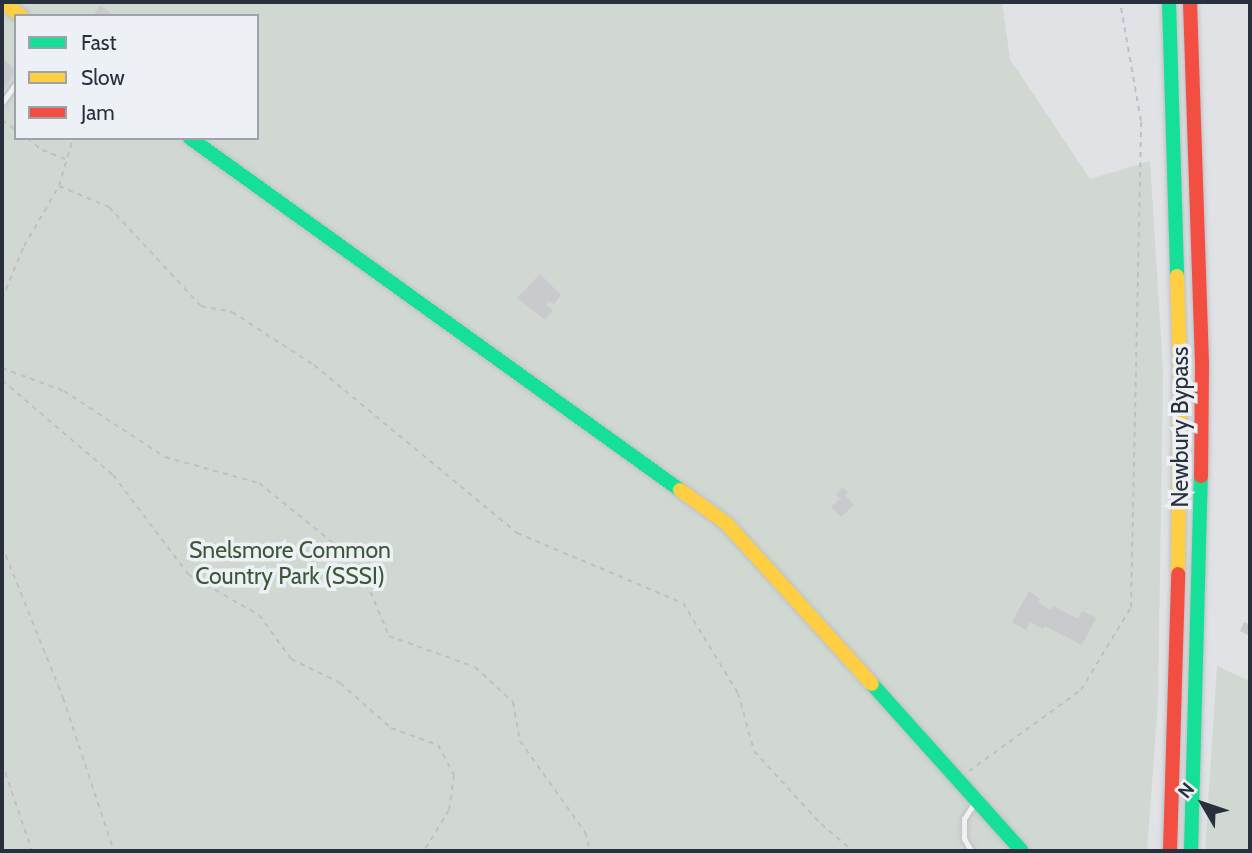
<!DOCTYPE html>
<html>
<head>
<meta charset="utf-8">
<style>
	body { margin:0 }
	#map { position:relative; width:1252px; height:853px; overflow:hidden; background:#e0e2e5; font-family:Cabin,sans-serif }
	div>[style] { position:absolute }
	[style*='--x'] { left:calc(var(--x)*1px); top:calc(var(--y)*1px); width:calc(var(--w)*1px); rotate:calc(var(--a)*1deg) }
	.green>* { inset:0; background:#d1d8d1 }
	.building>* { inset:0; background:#c8cacd }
	.path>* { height:2px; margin-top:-1px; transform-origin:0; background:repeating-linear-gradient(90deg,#bfc0c5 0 5px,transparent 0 10px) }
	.roads { filter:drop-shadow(0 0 2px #bec0c3) drop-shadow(0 0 2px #bec0c3) }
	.lane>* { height:4.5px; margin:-2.25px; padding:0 2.25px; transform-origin:2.25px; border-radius:2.25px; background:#eff0f2 }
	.fast>* { height:14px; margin:-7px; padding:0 7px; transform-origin:7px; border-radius:7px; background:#16e098 }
	.slow>* { height:14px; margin:-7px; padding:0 7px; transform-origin:7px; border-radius:7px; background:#ffcf43 }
	.jam>* { height:14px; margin:-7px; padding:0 7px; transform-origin:7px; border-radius:7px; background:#f24e42 }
	span { translate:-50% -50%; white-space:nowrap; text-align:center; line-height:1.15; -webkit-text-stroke:7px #edf0f5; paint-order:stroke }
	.street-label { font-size:23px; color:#282f3d }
	.park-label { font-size:23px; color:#3c5836 }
	.frame { position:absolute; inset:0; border:4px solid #282f3d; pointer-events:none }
	.legend { position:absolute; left:14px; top:14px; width:245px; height:126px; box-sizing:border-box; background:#edf0f5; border:2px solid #9ea3ab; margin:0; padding:9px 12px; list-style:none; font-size:21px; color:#282f3d }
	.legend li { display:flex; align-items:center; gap:14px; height:35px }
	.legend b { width:35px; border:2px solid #9ea3ab }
	.north { position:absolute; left:1168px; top:769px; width:70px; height:70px; -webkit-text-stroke:5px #edf0f5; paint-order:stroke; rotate:309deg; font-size:19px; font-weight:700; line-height:28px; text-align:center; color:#282f3d }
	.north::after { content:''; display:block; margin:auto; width:24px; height:32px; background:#282f3d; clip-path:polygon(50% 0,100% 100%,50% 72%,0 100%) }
</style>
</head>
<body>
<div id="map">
	<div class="green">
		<div style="clip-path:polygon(evenodd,2px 2px,1002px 2px,1010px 59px,1090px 179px,1150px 161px,1163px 371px,1158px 703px,1147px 851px,2px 851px,2px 2px,16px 16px,257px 16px,257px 138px,16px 138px,16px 16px)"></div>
		<div style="clip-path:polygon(1217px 666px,1250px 681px,1250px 851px,1205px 851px)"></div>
	</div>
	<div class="building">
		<div style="clip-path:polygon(100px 5px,114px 16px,93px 16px)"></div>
		<div style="clip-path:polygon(5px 60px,16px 71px,2px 91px,2px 64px)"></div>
		<div style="clip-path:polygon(540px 274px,561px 295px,554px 304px,549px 301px,546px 305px,553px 310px,545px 320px,517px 298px)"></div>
		<div style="clip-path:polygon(843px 487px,848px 492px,845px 495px,854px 505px,841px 517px,831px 507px,840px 499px,836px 494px)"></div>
		<div style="clip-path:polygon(1029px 591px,1040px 599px,1038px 603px,1051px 610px,1053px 606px,1078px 619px,1082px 611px,1096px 618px,1082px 645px,1045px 626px,1043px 629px,1030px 622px,1026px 630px,1012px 622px)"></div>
		<div style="clip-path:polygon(1244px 622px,1250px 625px,1250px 636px,1240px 631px)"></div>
	</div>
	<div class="path">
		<div style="--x:2;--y:120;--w:17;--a:36"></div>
		<div style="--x:27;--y:138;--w:19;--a:39"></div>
		<div style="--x:42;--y:150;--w:25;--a:21"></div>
		<div style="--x:59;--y:186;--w:54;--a:22.8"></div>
		<div style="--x:109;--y:207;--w:135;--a:47.1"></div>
		<div style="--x:201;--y:306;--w:32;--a:11"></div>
		<div style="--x:232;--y:312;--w:98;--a:32.9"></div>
		<div style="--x:314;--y:365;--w:264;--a:39.6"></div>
		<div style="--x:517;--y:533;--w:180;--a:22.9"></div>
		<div style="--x:683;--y:603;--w:105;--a:58.6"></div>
		<div style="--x:738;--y:693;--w:60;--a:74.6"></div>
		<div style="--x:754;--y:751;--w:99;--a:47.5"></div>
		<div style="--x:821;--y:824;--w:42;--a:40.2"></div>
		<div style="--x:2;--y:299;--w:57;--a:-67.5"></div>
		<div style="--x:24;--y:246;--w:69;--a:-59.7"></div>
		<div style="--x:59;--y:186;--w:50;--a:-73.7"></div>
		<div style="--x:2;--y:368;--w:66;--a:20.4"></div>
		<div style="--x:64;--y:391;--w:121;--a:33.2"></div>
		<div style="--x:165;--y:457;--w:98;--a:15.5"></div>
		<div style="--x:259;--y:483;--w:129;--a:39"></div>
		<div style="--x:359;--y:564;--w:78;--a:67.4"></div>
		<div style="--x:389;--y:636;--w:91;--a:19.8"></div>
		<div style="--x:475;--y:667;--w:52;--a:42.6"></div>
		<div style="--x:513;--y:702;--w:40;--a:80"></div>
		<div style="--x:520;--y:741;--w:112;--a:54.5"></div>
		<div style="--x:585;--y:832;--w:20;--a:75"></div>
		<div style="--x:2;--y:380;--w:146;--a:40.6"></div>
		<div style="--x:113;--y:475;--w:126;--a:52.8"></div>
		<div style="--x:189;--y:575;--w:81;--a:29.7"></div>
		<div style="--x:259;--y:615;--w:54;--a:54"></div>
		<div style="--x:291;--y:659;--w:55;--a:26.1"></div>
		<div style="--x:340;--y:683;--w:68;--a:41.4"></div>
		<div style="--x:391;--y:728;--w:50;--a:19.9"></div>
		<div style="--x:438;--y:745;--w:34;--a:62"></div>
		<div style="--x:454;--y:775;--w:35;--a:98"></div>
		<div style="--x:449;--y:810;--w:48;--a:121.4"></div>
		<div style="--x:2;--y:546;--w:164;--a:68.1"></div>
		<div style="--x:63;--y:698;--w:161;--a:71.6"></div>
		<div style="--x:2;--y:763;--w:93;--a:71.2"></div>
		<div style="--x:969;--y:771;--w:138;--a:-35.9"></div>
		<div style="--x:1081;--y:690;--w:97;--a:-58.9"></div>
		<div style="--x:1131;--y:607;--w:486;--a:-88.8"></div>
		<div style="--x:1141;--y:121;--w:121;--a:-100"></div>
	</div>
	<div class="roads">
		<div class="lane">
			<div style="--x:2;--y:103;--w:24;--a:-54"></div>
			<div style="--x:971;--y:851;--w:14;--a:-120"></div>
			<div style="--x:964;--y:839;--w:20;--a:-90"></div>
			<div style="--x:964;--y:819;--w:20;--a:-57"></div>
		</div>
		<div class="fast">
			<div style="--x:1169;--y:2;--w:274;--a:88.3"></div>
			<div style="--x:190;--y:138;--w:603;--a:35.69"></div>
			<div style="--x:872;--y:684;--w:224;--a:48.1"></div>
			<div style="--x:1191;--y:851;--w:375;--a:-88.5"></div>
		</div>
		<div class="slow">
			<div style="--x:2;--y:2;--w:24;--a:36"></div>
			<div style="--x:1177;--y:276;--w:96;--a:88.2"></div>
			<div style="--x:1180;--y:372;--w:202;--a:90.6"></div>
			<div style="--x:680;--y:490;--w:57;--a:35.7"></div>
			<div style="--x:726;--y:523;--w:217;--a:47.8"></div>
		</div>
		<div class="jam">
			<div style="--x:1190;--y:2;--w:364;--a:88.1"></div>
			<div style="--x:1202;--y:366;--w:110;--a:90.5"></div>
			<div style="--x:1170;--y:851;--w:277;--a:-88.3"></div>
		</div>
	</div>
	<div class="street-label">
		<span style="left:1180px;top:427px;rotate:-90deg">Newbury Bypass</span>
	</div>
	<div class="park-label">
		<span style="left:290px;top:563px">Snelsmore Common<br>Country Park (SSSI)</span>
	</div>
	<div class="frame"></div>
	<ul class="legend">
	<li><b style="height:9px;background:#16e098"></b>Fast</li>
	<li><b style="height:9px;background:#ffcf43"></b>Slow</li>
	<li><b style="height:9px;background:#f24e42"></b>Jam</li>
	</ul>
	<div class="north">N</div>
</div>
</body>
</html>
